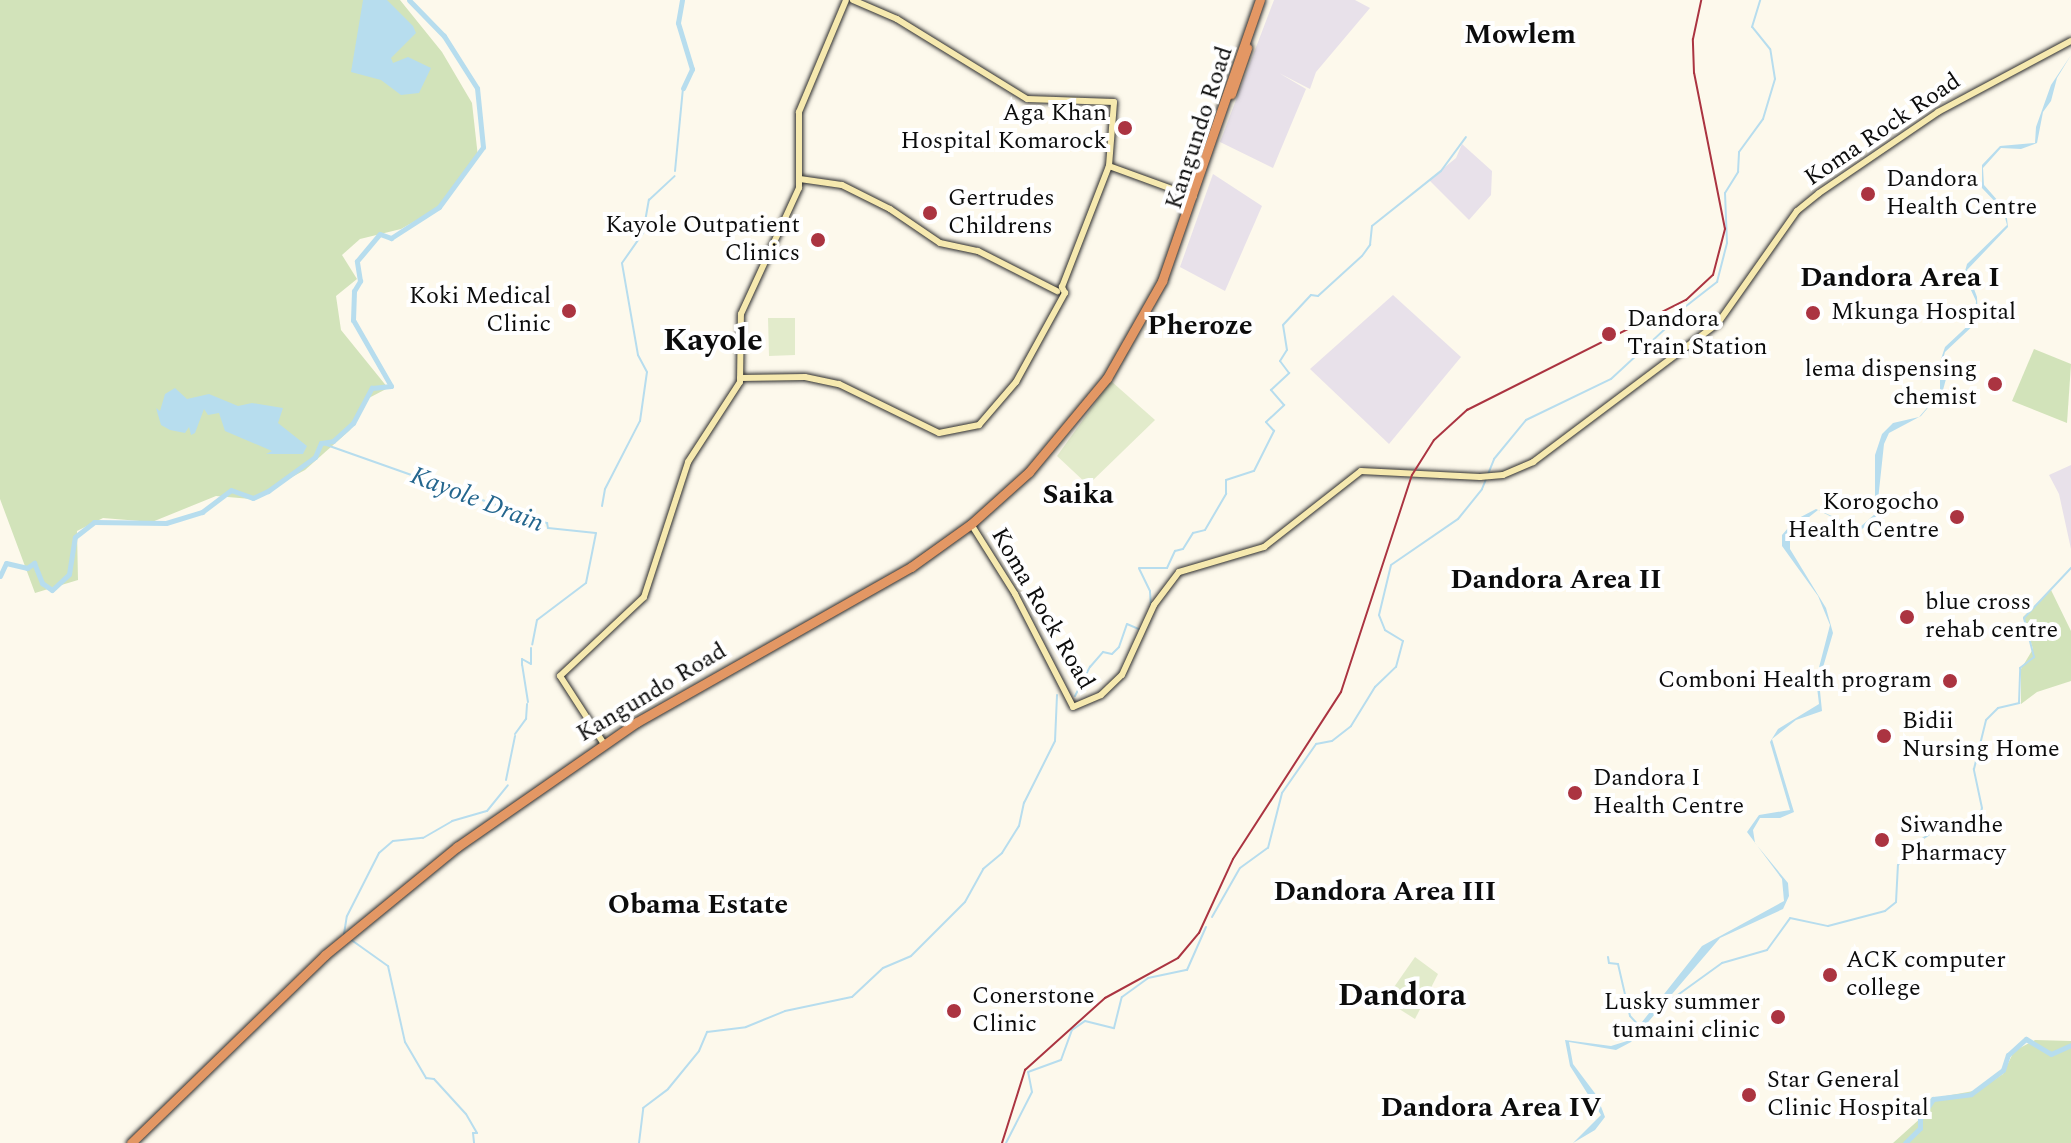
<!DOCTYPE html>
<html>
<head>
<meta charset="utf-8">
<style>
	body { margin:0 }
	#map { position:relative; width:2071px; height:1143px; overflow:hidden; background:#fdf9ec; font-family:Spectral,serif }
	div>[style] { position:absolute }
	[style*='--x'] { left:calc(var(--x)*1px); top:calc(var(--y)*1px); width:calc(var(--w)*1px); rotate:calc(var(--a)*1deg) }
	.industrial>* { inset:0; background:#e8e1ea }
	.green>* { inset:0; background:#d2e3ba }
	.pitch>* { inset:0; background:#e2ebcb }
	.water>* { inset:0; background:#b7ddee }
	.stream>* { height:2px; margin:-1px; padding:0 1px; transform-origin:1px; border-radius:1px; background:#b7ddee }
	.river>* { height:5px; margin:-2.5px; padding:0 2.5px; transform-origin:2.5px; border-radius:2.5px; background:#b7ddee }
	.roads { filter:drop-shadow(0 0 2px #2e2e2e) drop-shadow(0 0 2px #2e2e2e) }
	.secondary>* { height:6px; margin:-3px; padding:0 3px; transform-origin:3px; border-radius:3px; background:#f6e9af }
	.highway>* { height:9px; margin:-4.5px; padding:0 4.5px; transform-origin:4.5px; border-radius:4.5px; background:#e39764 }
	.rail>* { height:2px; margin:-1px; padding:0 1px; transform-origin:1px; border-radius:1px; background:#ab3441 }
	.dots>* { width:22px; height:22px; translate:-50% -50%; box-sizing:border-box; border:4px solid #fff; border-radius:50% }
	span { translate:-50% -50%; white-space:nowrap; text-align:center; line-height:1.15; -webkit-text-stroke:8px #fff; paint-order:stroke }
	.poi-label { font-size:24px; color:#0c0c0c }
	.right { translate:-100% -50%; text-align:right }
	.left { translate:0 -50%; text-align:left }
	.street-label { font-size:24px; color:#0c0c0c }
	.water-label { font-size:26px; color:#24668e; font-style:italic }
	.quarter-label { font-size:28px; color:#0c0c0c; font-weight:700 }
	.district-label { font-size:32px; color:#0c0c0c; font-weight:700 }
</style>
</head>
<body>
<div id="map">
	<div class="industrial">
		<div style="clip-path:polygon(1274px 0,1355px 0,1370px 8px,1316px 72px,1310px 89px,1279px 73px,1306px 89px,1273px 168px,1220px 142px)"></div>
		<div style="clip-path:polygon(1462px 144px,1492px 171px,1491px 195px,1469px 220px,1429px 180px,1456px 158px)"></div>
		<div style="clip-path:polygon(1213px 174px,1262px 206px,1225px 291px,1180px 267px)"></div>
		<div style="clip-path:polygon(1393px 295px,1461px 357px,1389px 444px,1310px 369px)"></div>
		<div style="clip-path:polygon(2071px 465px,2071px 549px,2059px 494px,2049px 475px)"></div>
	</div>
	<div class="green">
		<div style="clip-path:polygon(0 0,400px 0,442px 52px,472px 103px,478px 157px,438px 208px,401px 229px,360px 239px,342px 255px,357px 279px,336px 296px,341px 330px,388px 388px,365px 400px,350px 430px,305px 470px,251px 499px,216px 496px,152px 522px,103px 518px,77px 531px,78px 580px,35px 593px,0 499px)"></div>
		<div style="clip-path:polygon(2034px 349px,2071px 364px,2067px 423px,2012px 401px)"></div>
		<div style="clip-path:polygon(2051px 590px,2071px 631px,2071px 681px,2037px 692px,2021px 704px,2021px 669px,2033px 649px,2023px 617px)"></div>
		<div style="clip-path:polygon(2035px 1040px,2071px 1041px,2071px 1143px,1893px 1143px,1923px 1116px,1929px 1099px,1979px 1090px,2003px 1074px,2014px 1051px)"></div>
	</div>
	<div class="pitch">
		<div style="clip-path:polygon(768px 318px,795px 318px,795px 355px,769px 356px)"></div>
		<div style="clip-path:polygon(1111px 381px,1155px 420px,1088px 485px,1057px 456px)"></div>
		<div style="clip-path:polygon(1415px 957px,1438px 974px,1415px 1019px,1385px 1000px)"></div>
	</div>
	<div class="water">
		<div style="clip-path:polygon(363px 0,387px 0,413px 26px,416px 33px,391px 58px,393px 63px,408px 57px,431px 68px,419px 93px,401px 95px,381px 80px,351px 72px)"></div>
		<div style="clip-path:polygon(2071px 55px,2057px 78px,2051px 101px,2043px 112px,2037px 143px,2021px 149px,2001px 148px,1983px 168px,1984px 185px,2006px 210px,2008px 227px,1967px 270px,1977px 297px,1978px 321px,1945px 352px,1943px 359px,1946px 379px,1943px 390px,1921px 416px,1889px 433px,1884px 444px,1876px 519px,1859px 531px,1818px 510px,1790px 532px,1790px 549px,1826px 608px,1833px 633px,1819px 681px,1822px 711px,1796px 720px,1772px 739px,1794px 812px,1780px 818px,1760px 818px,1753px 830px,1755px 843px,1788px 883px,1789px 896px,1783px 909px,1720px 938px,1631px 1042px,1616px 1050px,1569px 1042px,1573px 1064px,1597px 1096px,1605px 1117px,1595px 1130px,1573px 1143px,1601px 1115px,1570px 1066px,1565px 1040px,1611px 1046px,1627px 1041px,1702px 946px,1784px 901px,1782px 879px,1747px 832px,1759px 815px,1790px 810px,1770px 742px,1778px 729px,1819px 704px,1816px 679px,1830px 625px,1818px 596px,1782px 546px,1782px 535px,1795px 520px,1816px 509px,1859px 528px,1875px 514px,1875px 455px,1882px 434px,1893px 423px,1919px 417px,1940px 393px,1940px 362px,1945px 347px,1975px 319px,1976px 301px,1964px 275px,1967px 264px,2007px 225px,2003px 210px,1982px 188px,1982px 165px,2000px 146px,2035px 143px,2036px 127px,2051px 85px)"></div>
		<div style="clip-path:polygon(175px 388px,187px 399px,209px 394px,238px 406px,252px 403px,283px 408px,278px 423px,307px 446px,303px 454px,266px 454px,272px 451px,225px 431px,219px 413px,208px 415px,204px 409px,195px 433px,191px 435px,189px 427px,185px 433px,170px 430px,161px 425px,156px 408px,160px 411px,165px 394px)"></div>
	</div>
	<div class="stream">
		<div style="--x:675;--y:171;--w:83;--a:-84.5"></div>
		<div style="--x:1681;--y:310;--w:46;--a:-37.9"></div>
		<div style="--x:1717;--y:282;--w:40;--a:-75.6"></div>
		<div style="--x:1727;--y:243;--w:50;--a:-92.3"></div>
		<div style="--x:1725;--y:193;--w:25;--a:-58"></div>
		<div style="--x:1738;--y:172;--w:20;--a:-87"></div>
		<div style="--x:1739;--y:152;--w:41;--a:-54"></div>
		<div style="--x:1763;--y:119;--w:42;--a:-73.3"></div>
		<div style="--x:1775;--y:79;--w:30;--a:-99"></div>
		<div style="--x:1770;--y:49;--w:28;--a:-129"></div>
		<div style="--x:1752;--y:27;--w:28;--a:-73"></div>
		<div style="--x:321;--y:443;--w:240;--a:19.5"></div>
		<div style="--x:547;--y:523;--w:5;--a:79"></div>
		<div style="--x:548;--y:528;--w:48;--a:5.9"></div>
		<div style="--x:596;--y:533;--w:51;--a:101.3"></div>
		<div style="--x:586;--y:583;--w:61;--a:142.9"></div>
		<div style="--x:537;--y:620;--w:25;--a:101"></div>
		<div style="--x:602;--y:506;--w:17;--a:-80"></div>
		<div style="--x:605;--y:489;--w:76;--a:-62.8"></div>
		<div style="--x:640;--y:421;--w:49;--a:-81.9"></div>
		<div style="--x:647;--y:372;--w:19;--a:-118"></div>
		<div style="--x:638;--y:355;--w:93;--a:-99.9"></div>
		<div style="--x:622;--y:263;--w:37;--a:-55"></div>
		<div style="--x:643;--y:233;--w:34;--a:-80"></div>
		<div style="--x:649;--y:200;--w:35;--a:-43"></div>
		<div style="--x:1151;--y:606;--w:15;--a:-94"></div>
		<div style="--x:1150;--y:591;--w:25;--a:-116"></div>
		<div style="--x:1139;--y:568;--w:28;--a:0"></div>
		<div style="--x:1167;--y:568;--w:19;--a:-65"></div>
		<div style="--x:1175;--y:551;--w:8;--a:-14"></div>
		<div style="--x:1183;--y:549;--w:19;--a:-58"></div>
		<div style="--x:1193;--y:533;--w:12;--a:-14"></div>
		<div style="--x:1205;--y:530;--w:42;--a:-59.7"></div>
		<div style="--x:1226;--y:494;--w:14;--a:-90"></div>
		<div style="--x:1226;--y:480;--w:29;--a:-18"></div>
		<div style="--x:1254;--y:471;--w:45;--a:-63.4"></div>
		<div style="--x:1274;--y:431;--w:12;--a:-132"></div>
		<div style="--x:1266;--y:422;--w:25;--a:-43"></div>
		<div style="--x:1284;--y:405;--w:20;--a:-131"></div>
		<div style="--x:1271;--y:390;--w:25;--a:-43"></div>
		<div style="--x:1289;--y:373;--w:15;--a:-127"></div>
		<div style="--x:1280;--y:361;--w:13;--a:-58"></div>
		<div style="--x:1287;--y:350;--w:25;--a:-99"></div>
		<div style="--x:1283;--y:325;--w:41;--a:-47"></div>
		<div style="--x:1311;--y:295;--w:7;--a:8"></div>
		<div style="--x:1318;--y:296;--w:59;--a:-42.3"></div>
		<div style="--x:1362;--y:256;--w:14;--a:-54"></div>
		<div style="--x:1370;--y:245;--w:19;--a:-84"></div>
		<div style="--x:1372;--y:226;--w:88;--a:-38.6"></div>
		<div style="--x:1441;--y:171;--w:42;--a:-53.7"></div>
		<div style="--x:1075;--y:696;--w:33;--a:-63"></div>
		<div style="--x:1090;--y:667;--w:20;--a:-49"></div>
		<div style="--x:1103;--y:652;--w:9;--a:13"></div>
		<div style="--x:1112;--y:654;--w:10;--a:-45"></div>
		<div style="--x:1119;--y:647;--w:24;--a:-71"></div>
		<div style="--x:1127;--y:624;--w:13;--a:23"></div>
		<div style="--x:528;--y:702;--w:37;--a:-99"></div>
		<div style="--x:522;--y:665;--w:6;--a:-90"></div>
		<div style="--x:522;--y:659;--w:10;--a:29"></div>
		<div style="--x:531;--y:664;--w:16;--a:-90"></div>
		<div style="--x:515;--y:734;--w:19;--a:-54"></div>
		<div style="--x:526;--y:719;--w:15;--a:-86"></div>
		<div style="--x:506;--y:780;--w:45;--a:-78.4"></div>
		<div style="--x:1212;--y:917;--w:56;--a:-60.3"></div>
		<div style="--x:1240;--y:868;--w:34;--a:-36"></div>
		<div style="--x:1268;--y:848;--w:57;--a:-75.7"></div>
		<div style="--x:1282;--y:793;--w:60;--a:-55.2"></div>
		<div style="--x:1316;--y:744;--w:16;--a:-11"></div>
		<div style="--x:1332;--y:741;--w:24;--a:-38"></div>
		<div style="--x:1351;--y:726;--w:46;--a:-58.4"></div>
		<div style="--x:1375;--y:687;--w:29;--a:-44"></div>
		<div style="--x:1396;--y:667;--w:27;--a:-75"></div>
		<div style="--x:1403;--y:641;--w:21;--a:-149"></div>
		<div style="--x:1385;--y:630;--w:16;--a:-112"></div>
		<div style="--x:1379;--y:615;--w:51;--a:-76.5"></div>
		<div style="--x:1391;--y:565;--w:81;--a:-34.5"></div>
		<div style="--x:1458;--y:519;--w:38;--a:-51"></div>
		<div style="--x:1482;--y:489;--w:32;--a:-68"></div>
		<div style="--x:1494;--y:459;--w:50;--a:-50.6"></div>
		<div style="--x:1526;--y:420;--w:94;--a:-25.8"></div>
		<div style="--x:1611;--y:379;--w:94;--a:-42.8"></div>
		<div style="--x:344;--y:934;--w:18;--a:-81"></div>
		<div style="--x:347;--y:916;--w:71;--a:-63.1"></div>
		<div style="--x:379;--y:853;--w:18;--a:-41"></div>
		<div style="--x:393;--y:841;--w:30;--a:-6"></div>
		<div style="--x:423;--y:838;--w:34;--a:-30"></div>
		<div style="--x:452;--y:821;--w:36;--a:-16"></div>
		<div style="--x:487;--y:811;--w:33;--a:-51"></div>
		<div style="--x:350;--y:939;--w:47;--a:35.4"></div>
		<div style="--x:388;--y:966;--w:78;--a:77.4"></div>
		<div style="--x:405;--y:1042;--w:42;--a:59.7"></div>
		<div style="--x:426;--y:1078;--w:8;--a:7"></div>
		<div style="--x:434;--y:1079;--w:47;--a:47.6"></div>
		<div style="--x:466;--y:1114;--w:22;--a:60"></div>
		<div style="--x:477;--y:1133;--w:4;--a:180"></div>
		<div style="--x:473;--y:1133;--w:10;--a:84"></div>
		<div style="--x:1608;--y:957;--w:6;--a:81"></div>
		<div style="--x:1609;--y:963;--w:9;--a:6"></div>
		<div style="--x:1618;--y:964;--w:53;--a:77"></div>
		<div style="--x:1630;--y:1016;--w:18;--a:47"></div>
		<div style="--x:1668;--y:1002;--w:67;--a:-35.8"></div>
		<div style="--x:1722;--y:963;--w:47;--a:-16.1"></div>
		<div style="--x:1767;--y:950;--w:39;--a:-54"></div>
		<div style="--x:1790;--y:918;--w:39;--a:12"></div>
		<div style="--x:1828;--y:926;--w:59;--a:-14.7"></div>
		<div style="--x:1885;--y:911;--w:14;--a:-39"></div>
		<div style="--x:1896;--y:902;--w:37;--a:-87"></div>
		<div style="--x:1898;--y:865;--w:25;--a:-53"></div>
		<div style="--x:1913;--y:845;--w:24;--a:-33"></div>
		<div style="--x:1933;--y:832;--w:46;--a:-7.4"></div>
		<div style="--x:1979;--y:826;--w:18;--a:-81"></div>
		<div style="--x:1982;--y:808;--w:40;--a:-102"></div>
		<div style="--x:1974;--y:769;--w:50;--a:-76.2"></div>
		<div style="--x:1986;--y:720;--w:17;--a:-45"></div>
		<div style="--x:1998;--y:708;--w:22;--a:-13"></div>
		<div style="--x:2019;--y:703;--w:35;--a:-88"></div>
		<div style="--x:2020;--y:668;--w:18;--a:-38"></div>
		<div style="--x:2034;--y:657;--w:40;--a:-104.4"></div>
		<div style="--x:2024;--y:618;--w:69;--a:-46.8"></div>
		<div style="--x:639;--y:1143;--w:35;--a:-83"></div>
		<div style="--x:643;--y:1108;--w:31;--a:-37"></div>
		<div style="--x:668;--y:1089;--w:49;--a:-50.8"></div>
		<div style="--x:699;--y:1051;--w:21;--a:-67"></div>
		<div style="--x:707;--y:1032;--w:39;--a:-7"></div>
		<div style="--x:746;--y:1027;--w:42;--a:-22.3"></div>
		<div style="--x:785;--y:1011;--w:68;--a:-11.8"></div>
		<div style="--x:852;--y:997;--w:42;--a:-43.1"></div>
		<div style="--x:883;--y:968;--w:30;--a:-23"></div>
		<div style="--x:911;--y:956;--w:76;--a:-45"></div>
		<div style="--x:965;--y:902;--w:38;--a:-61"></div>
		<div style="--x:983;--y:869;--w:25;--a:-40"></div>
		<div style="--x:1002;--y:853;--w:32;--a:-58"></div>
		<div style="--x:1019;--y:826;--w:24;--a:-78"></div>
		<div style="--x:1024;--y:803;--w:69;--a:-63.4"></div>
		<div style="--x:1055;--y:741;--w:46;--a:-87.5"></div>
		<div style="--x:1006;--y:1143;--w:57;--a:-63"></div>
		<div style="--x:1032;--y:1092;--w:20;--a:-101"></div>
		<div style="--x:1028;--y:1072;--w:35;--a:-20"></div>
		<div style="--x:1061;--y:1060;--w:32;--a:-70"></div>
		<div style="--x:1072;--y:1030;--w:16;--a:-35"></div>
		<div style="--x:1085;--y:1021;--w:30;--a:14"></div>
		<div style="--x:1114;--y:1028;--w:32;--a:-76"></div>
		<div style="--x:1122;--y:997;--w:32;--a:-36"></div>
		<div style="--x:1148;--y:978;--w:40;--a:-12"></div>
		<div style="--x:1187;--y:970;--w:47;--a:-66.2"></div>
	</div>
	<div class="river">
		<div style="--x:682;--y:0;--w:23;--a:100"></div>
		<div style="--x:678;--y:23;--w:48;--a:73.1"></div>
		<div style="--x:692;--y:69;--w:21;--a:115"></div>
		<div style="--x:0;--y:576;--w:14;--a:-65"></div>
		<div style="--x:6;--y:563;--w:22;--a:13"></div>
		<div style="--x:27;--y:568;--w:9;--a:-36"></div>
		<div style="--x:34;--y:563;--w:22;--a:68"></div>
		<div style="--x:42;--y:583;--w:12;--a:35"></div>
		<div style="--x:52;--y:590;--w:23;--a:-43"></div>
		<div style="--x:69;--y:574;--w:37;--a:-81"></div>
		<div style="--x:75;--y:537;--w:24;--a:-38"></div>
		<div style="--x:94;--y:522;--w:72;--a:0.8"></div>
		<div style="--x:166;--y:523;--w:38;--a:-17"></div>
		<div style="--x:202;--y:512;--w:36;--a:-37"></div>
		<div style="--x:231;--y:490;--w:23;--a:20"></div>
		<div style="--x:253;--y:498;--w:17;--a:-25"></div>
		<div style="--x:268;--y:491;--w:58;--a:-35.9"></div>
		<div style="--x:315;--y:457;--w:15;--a:-67"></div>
		<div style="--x:321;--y:443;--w:12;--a:-9"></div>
		<div style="--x:333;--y:441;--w:27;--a:-42"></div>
		<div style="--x:353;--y:423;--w:40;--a:-62"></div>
		<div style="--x:372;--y:388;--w:19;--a:-6"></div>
		<div style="--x:391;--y:386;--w:76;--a:-119.9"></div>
		<div style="--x:353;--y:320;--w:29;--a:-88"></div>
		<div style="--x:354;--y:291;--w:12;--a:-59"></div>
		<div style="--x:360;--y:281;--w:20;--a:-99"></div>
		<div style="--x:357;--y:261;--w:35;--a:-50"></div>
		<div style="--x:380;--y:234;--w:12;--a:20"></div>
		<div style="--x:391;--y:238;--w:57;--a:-32.9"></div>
		<div style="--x:439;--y:207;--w:74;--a:-53.7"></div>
		<div style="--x:483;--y:147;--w:59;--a:-95.8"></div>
		<div style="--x:477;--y:88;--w:62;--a:-122.4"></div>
		<div style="--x:444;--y:36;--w:50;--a:-134.2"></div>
		<div style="--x:1905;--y:1143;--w:21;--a:-45"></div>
		<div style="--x:1920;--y:1128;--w:9;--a:-90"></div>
		<div style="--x:1920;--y:1119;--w:24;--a:-57"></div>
		<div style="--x:1933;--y:1099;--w:38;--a:-7"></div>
		<div style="--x:1971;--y:1094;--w:40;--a:-37"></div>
		<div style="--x:2003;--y:1070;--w:16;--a:-72"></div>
		<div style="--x:2008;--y:1055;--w:24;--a:-42"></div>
		<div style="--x:2026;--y:1039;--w:29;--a:31"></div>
		<div style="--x:2051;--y:1054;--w:22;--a:-24"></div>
	</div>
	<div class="roads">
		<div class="secondary">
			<div style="--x:1109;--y:166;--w:90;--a:20"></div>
			<div style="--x:800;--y:179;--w:42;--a:8.1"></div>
			<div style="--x:842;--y:185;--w:54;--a:26.6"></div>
			<div style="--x:890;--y:209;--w:60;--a:34.2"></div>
			<div style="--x:940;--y:243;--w:39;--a:12"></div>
			<div style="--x:978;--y:251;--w:89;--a:26.9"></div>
			<div style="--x:740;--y:378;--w:65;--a:-0.9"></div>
			<div style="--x:805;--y:377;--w:35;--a:12"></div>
			<div style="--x:839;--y:384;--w:111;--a:26.1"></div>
			<div style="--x:939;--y:433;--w:41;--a:-11.3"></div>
			<div style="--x:979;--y:425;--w:57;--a:-49.3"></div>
			<div style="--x:1016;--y:382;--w:102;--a:-61.2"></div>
			<div style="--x:1065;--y:293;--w:7;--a:-117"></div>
			<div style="--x:1062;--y:287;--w:130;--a:-68.8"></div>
			<div style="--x:1109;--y:166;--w:64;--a:-85.5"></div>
			<div style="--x:1114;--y:102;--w:87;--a:-178"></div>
			<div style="--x:1027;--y:99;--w:153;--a:-148.4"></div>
			<div style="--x:897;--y:19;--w:48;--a:-156.6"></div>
			<div style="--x:971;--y:524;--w:83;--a:57.8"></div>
			<div style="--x:1015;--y:594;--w:127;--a:62.8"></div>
			<div style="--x:1073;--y:707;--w:30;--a:-23"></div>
			<div style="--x:1101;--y:695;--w:29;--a:-44"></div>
			<div style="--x:1122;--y:675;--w:77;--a:-65.4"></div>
			<div style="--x:1154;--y:605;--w:41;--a:-52.9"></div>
			<div style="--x:1179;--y:572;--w:89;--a:-16.4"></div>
			<div style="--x:1264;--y:547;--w:123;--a:-38.1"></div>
			<div style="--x:1361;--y:471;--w:119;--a:2.9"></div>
			<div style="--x:1480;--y:477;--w:23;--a:-5"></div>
			<div style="--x:1503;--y:475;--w:33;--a:-23"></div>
			<div style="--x:1533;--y:462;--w:231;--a:-36.9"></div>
			<div style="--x:1718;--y:323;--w:137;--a:-54.8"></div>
			<div style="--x:1797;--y:211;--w:28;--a:-39"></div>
			<div style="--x:1819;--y:193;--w:144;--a:-34.2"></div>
			<div style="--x:1938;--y:112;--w:151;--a:-28.1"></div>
			<div style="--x:604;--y:744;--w:81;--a:-122.9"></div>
			<div style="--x:560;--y:676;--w:115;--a:-43.2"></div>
			<div style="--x:644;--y:597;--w:142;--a:-71.9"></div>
			<div style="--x:688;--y:462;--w:95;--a:-57"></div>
			<div style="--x:740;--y:382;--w:68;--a:-89.2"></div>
			<div style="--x:741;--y:314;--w:139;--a:-65.3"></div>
			<div style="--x:799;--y:188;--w:76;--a:-90"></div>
			<div style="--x:799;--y:112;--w:121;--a:-67.2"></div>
		</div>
		<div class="highway">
			<div style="--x:1231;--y:94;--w:49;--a:-70.8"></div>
			<div style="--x:131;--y:1143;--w:270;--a:-44.1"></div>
			<div style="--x:325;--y:955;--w:171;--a:-39.3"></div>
			<div style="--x:457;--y:847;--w:219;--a:-34.8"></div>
			<div style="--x:637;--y:722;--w:315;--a:-29.5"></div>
			<div style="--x:911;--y:567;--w:74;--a:-35.6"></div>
			<div style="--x:971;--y:524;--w:78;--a:-41.9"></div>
			<div style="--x:1029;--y:472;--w:122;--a:-50.3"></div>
			<div style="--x:1107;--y:378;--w:112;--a:-60.4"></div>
			<div style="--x:1162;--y:281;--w:298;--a:-70.8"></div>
		</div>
	</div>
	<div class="rail">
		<div style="--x:1002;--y:1143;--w:77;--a:-72.5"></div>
		<div style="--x:1025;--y:1070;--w:108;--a:-42"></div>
		<div style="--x:1105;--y:998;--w:83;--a:-28.7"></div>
		<div style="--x:1178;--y:958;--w:33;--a:-50"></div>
		<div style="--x:1199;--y:933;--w:81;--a:-65.3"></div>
		<div style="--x:1233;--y:859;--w:199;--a:-57.1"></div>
		<div style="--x:1341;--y:692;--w:228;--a:-71.9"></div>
		<div style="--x:1412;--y:475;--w:41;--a:-57.8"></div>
		<div style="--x:1434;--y:440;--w:45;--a:-42.3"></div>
		<div style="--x:1467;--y:410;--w:245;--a:-26.7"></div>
		<div style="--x:1686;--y:300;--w:37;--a:-43"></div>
		<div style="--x:1713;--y:275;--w:48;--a:-75.4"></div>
		<div style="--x:1725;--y:229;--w:159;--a:-101.2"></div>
		<div style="--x:1694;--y:73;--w:34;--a:-92"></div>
		<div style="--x:1693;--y:39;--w:40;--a:-78"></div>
	</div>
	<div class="dots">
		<div style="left:1125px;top:128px;background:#ab3441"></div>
		<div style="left:1868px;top:194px;background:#ab3441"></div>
		<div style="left:930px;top:213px;background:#ab3441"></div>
		<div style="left:818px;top:240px;background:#ab3441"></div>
		<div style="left:569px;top:311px;background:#ab3441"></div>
		<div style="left:1813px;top:313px;background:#ab3441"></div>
		<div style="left:1609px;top:334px;background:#ab3441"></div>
		<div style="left:1995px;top:384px;background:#ab3441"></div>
		<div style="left:1957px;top:517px;background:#ab3441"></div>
		<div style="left:1907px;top:617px;background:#ab3441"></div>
		<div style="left:1950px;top:681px;background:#ab3441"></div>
		<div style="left:1884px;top:736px;background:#ab3441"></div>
		<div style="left:1575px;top:793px;background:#ab3441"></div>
		<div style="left:1882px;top:840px;background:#ab3441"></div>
		<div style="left:1830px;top:975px;background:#ab3441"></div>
		<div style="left:954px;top:1011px;background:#ab3441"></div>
		<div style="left:1778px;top:1017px;background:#ab3441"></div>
		<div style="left:1749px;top:1095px;background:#ab3441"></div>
	</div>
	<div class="poi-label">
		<span class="right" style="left:1107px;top:128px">Aga Khan<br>Hospital Komarock</span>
		<span class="left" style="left:1886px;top:194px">Dandora<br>Health Centre</span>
		<span class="left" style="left:948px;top:213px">Gertrudes<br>Childrens</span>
		<span class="right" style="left:800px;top:240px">Kayole Outpatient<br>Clinics</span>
		<span class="right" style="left:551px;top:311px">Koki Medical<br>Clinic</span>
		<span class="left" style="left:1831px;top:313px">Mkunga Hospital</span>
		<span class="left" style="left:1627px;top:334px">Dandora<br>Train Station</span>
		<span class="right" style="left:1977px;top:384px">lema dispensing<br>chemist</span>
		<span class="right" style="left:1939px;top:517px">Korogocho<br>Health Centre</span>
		<span class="left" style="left:1925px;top:617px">blue cross<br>rehab centre</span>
		<span class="right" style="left:1932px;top:681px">Comboni Health program</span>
		<span class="left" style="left:1902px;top:736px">Bidii<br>Nursing Home</span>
		<span class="left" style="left:1593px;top:793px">Dandora I<br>Health Centre</span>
		<span class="left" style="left:1900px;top:840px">Siwandhe<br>Pharmacy</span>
		<span class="left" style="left:1846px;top:975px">ACK computer<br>college</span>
		<span class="left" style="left:972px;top:1011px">Conerstone<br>Clinic</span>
		<span class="right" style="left:1760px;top:1017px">Lusky summer<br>tumaini clinic</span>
		<span class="left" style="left:1767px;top:1095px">Star General<br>Clinic Hospital</span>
	</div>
	<div class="street-label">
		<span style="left:1200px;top:128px;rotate:-72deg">Kangundo Road</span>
		<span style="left:1883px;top:130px;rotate:-34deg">Koma Rock Road</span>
		<span style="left:1042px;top:609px;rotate:60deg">Koma Rock Road</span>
		<span style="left:652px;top:693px;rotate:-31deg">Kangundo Road</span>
	</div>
	<div class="water-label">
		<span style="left:477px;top:500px;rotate:21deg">Kayole Drain</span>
	</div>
	<div class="quarter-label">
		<span style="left:1520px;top:35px">Mowlem</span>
		<span style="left:1900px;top:278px">Dandora Area I</span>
		<span style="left:1200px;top:326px">Pheroze</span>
		<span style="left:1078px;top:495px">Saika</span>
		<span style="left:1556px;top:580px">Dandora Area II</span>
		<span style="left:1385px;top:892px">Dandora Area III</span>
		<span style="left:698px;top:905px">Obama Estate</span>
		<span style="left:1491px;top:1108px">Dandora Area IV</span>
	</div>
	<div class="district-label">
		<span style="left:713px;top:341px">Kayole</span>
		<span style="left:1402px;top:996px">Dandora</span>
	</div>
</div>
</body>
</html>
